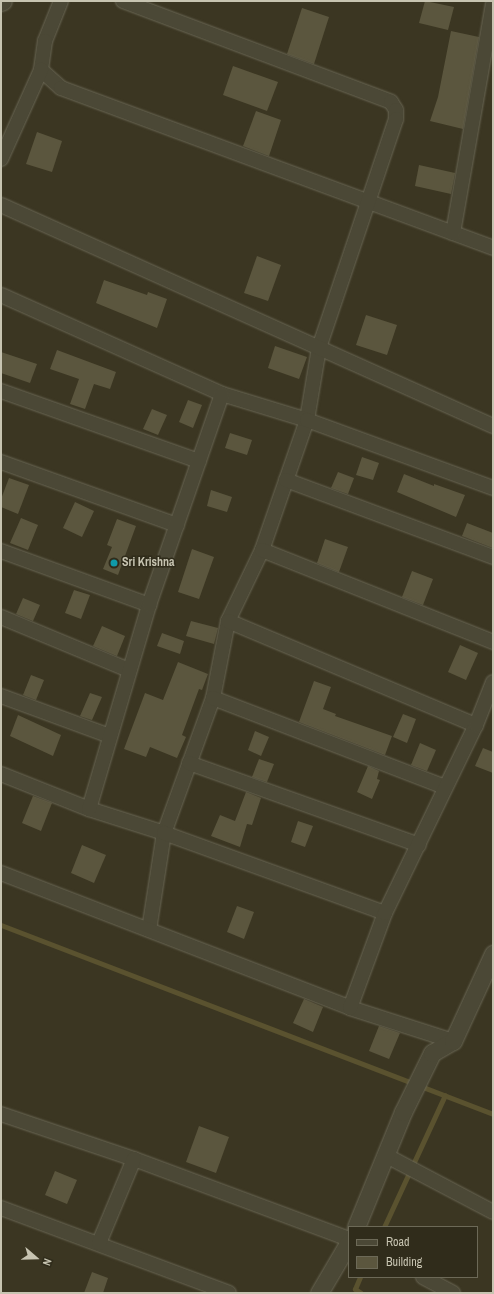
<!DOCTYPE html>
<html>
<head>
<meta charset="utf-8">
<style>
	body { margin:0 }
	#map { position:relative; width:494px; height:1294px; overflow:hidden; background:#3b3622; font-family:"Archivo Narrow",sans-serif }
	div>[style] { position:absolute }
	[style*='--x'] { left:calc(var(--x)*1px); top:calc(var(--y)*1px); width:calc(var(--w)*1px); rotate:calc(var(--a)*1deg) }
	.stream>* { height:5px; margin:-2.5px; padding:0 2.5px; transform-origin:2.5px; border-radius:2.5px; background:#5a522f }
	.building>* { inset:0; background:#5b563e }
	.roads { filter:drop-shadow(0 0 1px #696654) drop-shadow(0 0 1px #696654) }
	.minor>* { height:14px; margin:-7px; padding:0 7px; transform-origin:7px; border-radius:7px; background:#4b4836 }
	.tertiary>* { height:17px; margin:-8.5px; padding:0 8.5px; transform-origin:8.5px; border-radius:8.5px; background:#4b4836 }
	.dots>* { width:11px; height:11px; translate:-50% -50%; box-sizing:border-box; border:2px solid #302c1b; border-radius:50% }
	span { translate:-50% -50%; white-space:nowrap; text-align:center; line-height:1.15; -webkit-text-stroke:3px #302c1b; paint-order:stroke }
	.poi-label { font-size:12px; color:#c7c4b1; font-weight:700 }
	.left { translate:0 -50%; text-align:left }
	.frame { position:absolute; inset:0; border:2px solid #c7c4b1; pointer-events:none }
	.legend { position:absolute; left:348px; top:1226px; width:130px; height:52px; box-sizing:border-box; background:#302c1b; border:1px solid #6c6957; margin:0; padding:5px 7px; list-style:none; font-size:12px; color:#c7c4b1 }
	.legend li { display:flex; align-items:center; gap:8px; height:20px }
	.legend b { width:20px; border:1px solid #6c6957 }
	.north { position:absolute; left:16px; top:1238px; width:40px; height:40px; -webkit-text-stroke:3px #302c1b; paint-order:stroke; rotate:110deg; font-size:11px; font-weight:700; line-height:16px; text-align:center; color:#c7c4b1 }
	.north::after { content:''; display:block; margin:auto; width:14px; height:18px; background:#c7c4b1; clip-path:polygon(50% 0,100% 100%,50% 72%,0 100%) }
</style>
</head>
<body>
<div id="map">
	<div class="stream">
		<div style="--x:1;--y:925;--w:527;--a:21.01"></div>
		<div style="--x:384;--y:1227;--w:145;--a:-65.2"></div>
		<div style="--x:360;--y:1277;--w:13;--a:113"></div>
		<div style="--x:355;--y:1289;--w:7;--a:34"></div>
	</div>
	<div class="building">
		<div style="clip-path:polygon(425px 1px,454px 7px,448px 30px,419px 23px)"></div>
		<div style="clip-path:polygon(302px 8px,329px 17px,314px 64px,287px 54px)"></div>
		<div style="clip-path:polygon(451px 31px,479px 37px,463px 129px,430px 121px,438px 97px)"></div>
		<div style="clip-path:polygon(233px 66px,278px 82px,267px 111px,223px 95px)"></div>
		<div style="clip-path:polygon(256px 111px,281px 120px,269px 156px,243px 146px)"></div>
		<div style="clip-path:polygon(37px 132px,62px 141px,52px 172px,26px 164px)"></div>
		<div style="clip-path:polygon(419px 165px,455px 173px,451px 194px,415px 186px)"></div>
		<div style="clip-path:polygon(257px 256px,281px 265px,268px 301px,244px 293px)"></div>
		<div style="clip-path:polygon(104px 280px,147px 295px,148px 292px,167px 299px,157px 328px,96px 303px)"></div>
		<div style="clip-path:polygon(366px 315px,397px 325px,387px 355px,356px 345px)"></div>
		<div style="clip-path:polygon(275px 346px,307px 357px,299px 379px,268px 368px)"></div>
		<div style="clip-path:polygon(57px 350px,116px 372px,110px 389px,94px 384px,85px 409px,70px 404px,79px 379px,50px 369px)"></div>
		<div style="clip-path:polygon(1px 352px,37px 364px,30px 383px,1px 373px)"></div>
		<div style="clip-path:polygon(188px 400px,202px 405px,193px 428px,179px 422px)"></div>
		<div style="clip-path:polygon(152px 409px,167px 415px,158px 435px,143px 429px)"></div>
		<div style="clip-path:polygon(230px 433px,252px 440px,247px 455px,225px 448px)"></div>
		<div style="clip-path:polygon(362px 457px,379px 463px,373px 480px,356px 475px)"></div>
		<div style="clip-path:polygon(338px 472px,354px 478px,348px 494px,331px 488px)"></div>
		<div style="clip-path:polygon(404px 474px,434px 486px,434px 484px,465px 495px,456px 517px,397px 492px)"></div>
		<div style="clip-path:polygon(9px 478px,29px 485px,18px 514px,1px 507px,1px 499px)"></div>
		<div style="clip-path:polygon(211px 490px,232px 497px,227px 512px,207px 506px)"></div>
		<div style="clip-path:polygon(75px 502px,94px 511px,82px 537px,63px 528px)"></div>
		<div style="clip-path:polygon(21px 518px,38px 525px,28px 550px,10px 543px)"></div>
		<div style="clip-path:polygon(117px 519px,136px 526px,118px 575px,103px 569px,112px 547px,107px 545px)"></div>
		<div style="clip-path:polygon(467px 523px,493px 533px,493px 548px,462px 536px)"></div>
		<div style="clip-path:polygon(325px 539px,348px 547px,339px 572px,317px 563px)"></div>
		<div style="clip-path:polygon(192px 549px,214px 557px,199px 599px,178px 592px)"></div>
		<div style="clip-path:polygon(412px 571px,433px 579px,423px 605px,402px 597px)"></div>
		<div style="clip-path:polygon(74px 590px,90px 595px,81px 619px,65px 613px)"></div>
		<div style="clip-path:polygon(23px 598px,40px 605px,33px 621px,16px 614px)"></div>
		<div style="clip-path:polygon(191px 621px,218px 628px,214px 644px,186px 636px)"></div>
		<div style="clip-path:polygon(102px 626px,125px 636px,117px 656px,93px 646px)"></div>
		<div style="clip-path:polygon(162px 633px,184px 641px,180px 654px,157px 646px)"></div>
		<div style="clip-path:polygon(460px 645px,478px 653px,466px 680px,448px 672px)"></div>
		<div style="clip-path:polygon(178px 662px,208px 674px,202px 690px,199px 689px,182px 735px,186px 737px,177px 758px,150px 747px,146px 757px,124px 749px,145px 693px,163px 700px)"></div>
		<div style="clip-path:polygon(31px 675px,44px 680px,36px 700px,23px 695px)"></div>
		<div style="clip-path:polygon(314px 681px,331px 687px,323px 709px,336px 714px,335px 716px,392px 736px,385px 755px,299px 722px)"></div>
		<div style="clip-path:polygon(90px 693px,102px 697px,92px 720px,80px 716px)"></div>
		<div style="clip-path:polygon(403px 714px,416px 719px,407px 743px,393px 737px)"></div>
		<div style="clip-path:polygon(18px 715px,61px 735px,53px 756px,10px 736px)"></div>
		<div style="clip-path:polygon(255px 731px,269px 737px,261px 756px,248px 750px)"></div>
		<div style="clip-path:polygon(420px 743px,436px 750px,427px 771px,411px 765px)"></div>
		<div style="clip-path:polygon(483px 748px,493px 752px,493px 773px,475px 766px)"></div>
		<div style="clip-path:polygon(259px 759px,274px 764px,267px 782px,252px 777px)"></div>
		<div style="clip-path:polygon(368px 766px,379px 771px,377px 779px,380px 780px,372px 799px,357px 792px)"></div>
		<div style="clip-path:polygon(246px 792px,261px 798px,252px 825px,247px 824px,240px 847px,211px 836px,220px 815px,235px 821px)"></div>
		<div style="clip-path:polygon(33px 796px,52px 803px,41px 831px,22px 823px)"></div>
		<div style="clip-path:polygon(298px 821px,313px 826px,305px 847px,291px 842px)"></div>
		<div style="clip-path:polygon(82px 845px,106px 855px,94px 883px,71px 873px)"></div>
		<div style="clip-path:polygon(237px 906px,254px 912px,244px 939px,227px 932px)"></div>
		<div style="clip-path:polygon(304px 999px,323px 1007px,313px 1032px,293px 1023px)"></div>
		<div style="clip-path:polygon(379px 1026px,400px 1033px,389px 1059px,369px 1051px)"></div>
		<div style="clip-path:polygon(199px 1126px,229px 1137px,216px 1173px,186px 1162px)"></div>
		<div style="clip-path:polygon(55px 1171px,77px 1180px,67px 1204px,45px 1195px)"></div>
		<div style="clip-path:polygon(92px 1272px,108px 1278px,103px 1293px,84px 1293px)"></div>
	</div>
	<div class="roads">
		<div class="minor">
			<div style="--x:61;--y:1;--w:43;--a:111.8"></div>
			<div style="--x:45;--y:41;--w:29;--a:98"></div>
			<div style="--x:41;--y:70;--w:27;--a:42"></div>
			<div style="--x:61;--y:88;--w:461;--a:20.3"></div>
			<div style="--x:123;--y:1;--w:286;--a:20.6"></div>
			<div style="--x:391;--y:102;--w:9;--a:58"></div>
			<div style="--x:396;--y:110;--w:9;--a:90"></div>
			<div style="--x:396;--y:119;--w:242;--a:108.6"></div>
			<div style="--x:319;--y:348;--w:73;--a:99.5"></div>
			<div style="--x:307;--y:420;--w:138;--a:109.1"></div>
			<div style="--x:262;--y:550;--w:79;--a:115.6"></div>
			<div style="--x:228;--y:621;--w:78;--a:101"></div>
			<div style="--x:213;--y:698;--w:144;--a:109.9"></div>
			<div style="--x:164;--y:833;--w:98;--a:98.8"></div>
			<div style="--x:1;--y:159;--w:98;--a:-65.8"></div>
			<div style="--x:1;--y:205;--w:539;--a:24.19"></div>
			<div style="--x:453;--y:233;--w:232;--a:-80.1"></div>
			<div style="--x:1;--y:295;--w:242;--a:24.1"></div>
			<div style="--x:222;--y:394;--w:89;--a:17"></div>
			<div style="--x:307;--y:420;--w:198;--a:20.1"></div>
			<div style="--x:1;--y:391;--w:210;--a:19.5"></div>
			<div style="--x:1;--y:462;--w:187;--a:19.7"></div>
			<div style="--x:286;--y:480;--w:221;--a:20.4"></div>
			<div style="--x:262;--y:550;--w:249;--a:21.7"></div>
			<div style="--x:1;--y:551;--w:158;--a:20"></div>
			<div style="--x:1;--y:617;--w:139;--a:22.5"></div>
			<div style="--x:228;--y:621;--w:269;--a:22.8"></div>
			<div style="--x:1;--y:696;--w:116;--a:20.2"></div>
			<div style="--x:213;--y:698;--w:248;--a:21"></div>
			<div style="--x:189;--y:763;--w:244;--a:19.6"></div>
			<div style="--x:1;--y:774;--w:95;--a:21.7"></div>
			<div style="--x:89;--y:809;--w:79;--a:17.7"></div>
			<div style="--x:164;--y:833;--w:235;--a:19.9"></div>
			<div style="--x:89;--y:809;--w:213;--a:-73.6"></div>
			<div style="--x:149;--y:605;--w:223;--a:-70.9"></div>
			<div style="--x:1;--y:873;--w:374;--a:21.1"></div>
			<div style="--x:350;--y:1008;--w:108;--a:17.8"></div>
			<div style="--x:350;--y:1008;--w:101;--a:-69.8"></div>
			<div style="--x:385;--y:913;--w:209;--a:-64.2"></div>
			<div style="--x:476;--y:725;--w:46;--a:-68.4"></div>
			<div style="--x:1;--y:1114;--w:140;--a:18.7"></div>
			<div style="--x:134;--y:1159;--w:229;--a:20.4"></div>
			<div style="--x:385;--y:1155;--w:122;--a:27.8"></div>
			<div style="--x:1;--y:1208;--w:243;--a:20.4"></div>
			<div style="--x:99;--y:1243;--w:91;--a:-67.4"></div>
			<div style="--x:423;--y:1277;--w:34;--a:28"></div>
		</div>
		<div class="tertiary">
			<div style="--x:1;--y:2;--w:2;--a:-27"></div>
			<div style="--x:356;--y:1227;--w:124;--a:-67.8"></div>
			<div style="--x:403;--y:1112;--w:66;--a:-63.8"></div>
			<div style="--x:432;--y:1053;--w:24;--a:-30"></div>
			<div style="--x:453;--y:1041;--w:96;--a:-65.3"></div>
			<div style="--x:319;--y:1293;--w:59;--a:-59.5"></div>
		</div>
	</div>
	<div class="dots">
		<div style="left:114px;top:563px;background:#0f9aa8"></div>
	</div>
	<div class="poi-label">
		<span class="left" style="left:122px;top:563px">Sri Krishna</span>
	</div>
	<div class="frame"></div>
	<ul class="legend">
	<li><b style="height:5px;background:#4b4836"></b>Road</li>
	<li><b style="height:11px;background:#5b563e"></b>Building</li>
	</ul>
	<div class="north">N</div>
</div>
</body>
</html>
